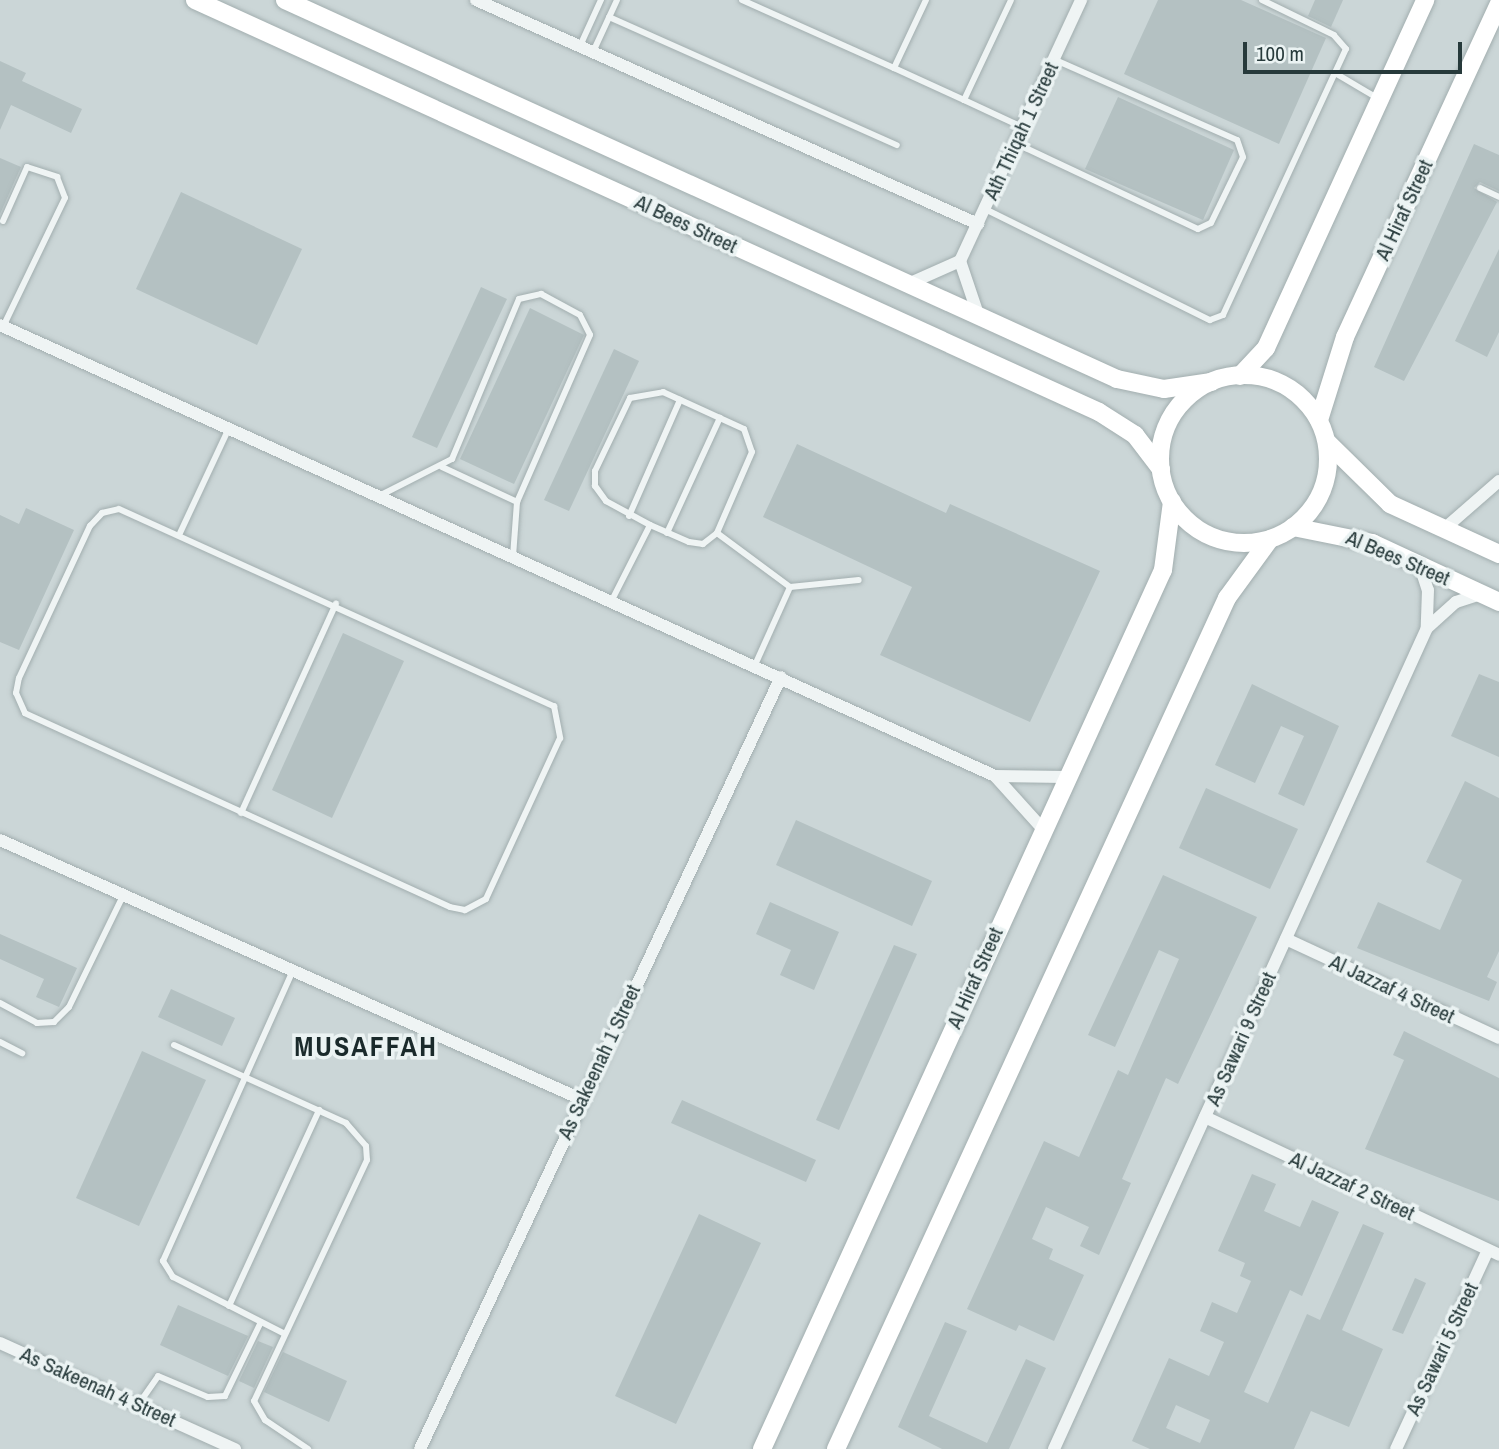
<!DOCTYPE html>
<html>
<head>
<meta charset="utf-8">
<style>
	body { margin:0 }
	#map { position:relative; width:1499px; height:1449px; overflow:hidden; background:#dce5e5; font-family:"Archivo Narrow",sans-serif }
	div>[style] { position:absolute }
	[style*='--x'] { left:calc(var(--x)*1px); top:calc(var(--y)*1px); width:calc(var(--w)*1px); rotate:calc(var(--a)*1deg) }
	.built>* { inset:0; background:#cbd6d7 }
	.building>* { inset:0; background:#b4c1c2 }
	.roads { filter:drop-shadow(0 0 2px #a2aeaf) drop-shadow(0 0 2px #a2aeaf) }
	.lane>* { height:6px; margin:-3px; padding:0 3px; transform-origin:3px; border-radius:3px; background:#eff4f4 }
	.street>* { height:12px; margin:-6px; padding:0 6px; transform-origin:6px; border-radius:6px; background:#eff4f4 }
	.secondary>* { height:18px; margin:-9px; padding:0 9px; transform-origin:9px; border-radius:9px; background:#fff }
	.secondary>.ring { margin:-9px; padding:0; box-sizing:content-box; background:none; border:18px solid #fff; border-radius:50% }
	span { translate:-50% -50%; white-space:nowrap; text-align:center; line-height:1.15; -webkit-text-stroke:7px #ebf3f3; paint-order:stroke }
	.street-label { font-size:21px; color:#273a3b }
	.district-label { font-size:28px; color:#1a2a2b; font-weight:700; letter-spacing:2px }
	.scale { position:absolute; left:1243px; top:42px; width:219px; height:32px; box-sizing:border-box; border:4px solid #273a3b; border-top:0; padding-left:9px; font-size:21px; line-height:24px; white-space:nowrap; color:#273a3b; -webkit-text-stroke:5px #ebf3f3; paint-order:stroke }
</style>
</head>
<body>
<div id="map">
	<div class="built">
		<div style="clip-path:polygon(0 0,1499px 0,1499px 1449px,0 1449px)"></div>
	</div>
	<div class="building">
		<div style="clip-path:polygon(1158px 0,1241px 0,1326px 38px,1279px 144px,1124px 74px)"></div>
		<div style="clip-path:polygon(1315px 0,1343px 0,1331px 27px,1308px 16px)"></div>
		<div style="clip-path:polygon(0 61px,26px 73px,22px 81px,82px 109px,71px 133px,11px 105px,0 130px)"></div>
		<div style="clip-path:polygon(1118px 97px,1234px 150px,1203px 220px,1085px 169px)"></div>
		<div style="clip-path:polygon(1474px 144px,1499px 155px,1499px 191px,1480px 182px,1474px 188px,1497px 202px,1404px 381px,1374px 367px)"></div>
		<div style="clip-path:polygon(0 158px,21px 167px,0 214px)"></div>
		<div style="clip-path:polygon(181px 192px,302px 249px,257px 345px,136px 289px)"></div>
		<div style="clip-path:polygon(1499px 249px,1499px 332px,1487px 357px,1455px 341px)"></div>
		<div style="clip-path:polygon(481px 287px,507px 299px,437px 448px,412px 437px)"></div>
		<div style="clip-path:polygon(530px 308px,584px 335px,514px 484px,460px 459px)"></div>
		<div style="clip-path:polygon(614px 349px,639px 361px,569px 511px,544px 500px)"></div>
		<div style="clip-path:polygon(797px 444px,946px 513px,950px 504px,1100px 571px,1030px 722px,880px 655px,912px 587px,763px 517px)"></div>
		<div style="clip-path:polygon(26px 508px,74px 530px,19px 650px,0 642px,0 515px,19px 524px)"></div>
		<div style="clip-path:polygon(343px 633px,404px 661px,332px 818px,272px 790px)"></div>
		<div style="clip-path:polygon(1479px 674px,1499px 682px,1499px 757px,1451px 736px)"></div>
		<div style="clip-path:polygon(1252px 684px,1339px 726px,1304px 806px,1278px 794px,1304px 736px,1281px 726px,1255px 783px,1215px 765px)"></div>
		<div style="clip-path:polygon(1465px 781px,1499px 798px,1499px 951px,1487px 977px,1497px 982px,1489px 1001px,1357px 948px,1378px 902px,1440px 930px,1462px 880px,1426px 862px)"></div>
		<div style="clip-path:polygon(1206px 788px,1298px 829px,1270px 889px,1179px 848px)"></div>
		<div style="clip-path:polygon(796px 820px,932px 881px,912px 926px,776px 865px)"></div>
		<div style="clip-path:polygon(1163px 875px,1257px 917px,1178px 1084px,1166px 1078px,1122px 1179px,1131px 1183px,1099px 1255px,1080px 1246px,1089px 1227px,1046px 1207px,1032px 1239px,1053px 1249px,1049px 1259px,1084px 1275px,1054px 1341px,1019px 1325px,1016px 1331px,967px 1309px,1044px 1141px,1079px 1157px,1118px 1070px,1128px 1075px,1179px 959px,1159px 950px,1115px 1047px,1088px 1035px)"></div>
		<div style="clip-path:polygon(770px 902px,839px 932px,814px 990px,780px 975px,791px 950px,756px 934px)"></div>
		<div style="clip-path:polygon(0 934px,77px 968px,59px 1007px,36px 997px,44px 979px,0 959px)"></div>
		<div style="clip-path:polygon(894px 945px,917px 954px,839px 1130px,816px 1120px)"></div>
		<div style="clip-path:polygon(171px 989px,235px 1018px,222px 1046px,158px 1017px)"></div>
		<div style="clip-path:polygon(1404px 1031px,1499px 1078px,1499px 1201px,1365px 1149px,1404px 1060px,1393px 1055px)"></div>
		<div style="clip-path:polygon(142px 1051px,206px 1080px,139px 1226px,76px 1198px)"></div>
		<div style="clip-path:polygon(682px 1100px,816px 1160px,806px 1182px,671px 1123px)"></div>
		<div style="clip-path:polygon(evenodd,1252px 1174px,1276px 1184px,1264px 1211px,1300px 1227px,1312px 1200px,1339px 1212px,1302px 1296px,1290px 1290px,1244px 1392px,1268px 1403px,1307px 1314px,1320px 1320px,1363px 1224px,1384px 1233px,1342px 1330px,1383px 1349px,1349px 1427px,1311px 1411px,1294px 1449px,1150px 1449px,1132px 1441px,1169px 1358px,1209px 1376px,1224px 1342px,1200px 1331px,1212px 1302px,1237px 1313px,1251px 1281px,1240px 1276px,1245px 1263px,1218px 1251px,1252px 1174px,1176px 1405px,1210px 1420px,1200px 1443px,1166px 1428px,1176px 1405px)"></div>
		<div style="clip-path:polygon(699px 1214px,761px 1243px,676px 1424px,615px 1396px)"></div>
		<div style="clip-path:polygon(1415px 1278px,1426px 1283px,1403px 1334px,1392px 1330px)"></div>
		<div style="clip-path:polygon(178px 1305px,248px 1336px,228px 1376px,160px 1345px)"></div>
		<div style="clip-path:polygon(945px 1322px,967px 1331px,929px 1416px,987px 1443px,1026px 1359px,1046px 1368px,1009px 1449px,942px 1449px,898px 1427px)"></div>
		<div style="clip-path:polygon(258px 1341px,273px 1347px,254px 1388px,239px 1381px)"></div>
		<div style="clip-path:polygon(283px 1352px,347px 1381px,329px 1422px,264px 1392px)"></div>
	</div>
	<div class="roads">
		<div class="lane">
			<div style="--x:742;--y:0;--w:167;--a:24.1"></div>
			<div style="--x:894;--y:68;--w:75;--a:-64.8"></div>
			<div style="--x:609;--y:17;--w:315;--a:24"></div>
			<div style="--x:580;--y:46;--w:51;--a:-65.5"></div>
			<div style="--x:593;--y:52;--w:57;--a:-65.2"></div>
			<div style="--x:894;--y:68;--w:77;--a:24.6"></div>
			<div style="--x:964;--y:100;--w:110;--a:-64.8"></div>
			<div style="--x:1335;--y:73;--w:51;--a:30.6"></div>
			<div style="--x:964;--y:100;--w:64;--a:25"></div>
			<div style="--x:1015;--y:143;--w:202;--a:25.2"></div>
			<div style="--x:1198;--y:229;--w:14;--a:-25"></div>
			<div style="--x:1211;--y:223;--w:73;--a:-64.1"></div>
			<div style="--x:1243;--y:157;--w:18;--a:-109"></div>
			<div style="--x:1237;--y:140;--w:201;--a:-156.2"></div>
			<div style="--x:1480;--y:188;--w:21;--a:25"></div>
			<div style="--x:985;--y:209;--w:251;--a:26.3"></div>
			<div style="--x:1210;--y:320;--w:14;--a:-21"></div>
			<div style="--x:1223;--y:315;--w:293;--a:-65.2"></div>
			<div style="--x:1346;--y:49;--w:18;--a:-131"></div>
			<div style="--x:1334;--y:35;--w:80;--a:-154.1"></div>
			<div style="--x:3;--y:221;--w:59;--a:-66"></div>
			<div style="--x:27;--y:167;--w:32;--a:18"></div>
			<div style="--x:57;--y:177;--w:22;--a:69"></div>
			<div style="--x:65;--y:198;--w:143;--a:115.7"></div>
			<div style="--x:442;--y:467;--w:83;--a:25"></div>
			<div style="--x:379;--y:496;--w:82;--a:-26.9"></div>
			<div style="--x:452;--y:459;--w:173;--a:-67.3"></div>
			<div style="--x:519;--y:299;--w:23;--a:-13"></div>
			<div style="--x:541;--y:294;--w:44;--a:28.3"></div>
			<div style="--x:580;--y:315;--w:22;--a:63"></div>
			<div style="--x:590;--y:335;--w:182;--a:113.6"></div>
			<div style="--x:517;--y:502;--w:54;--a:94.2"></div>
			<div style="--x:119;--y:509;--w:478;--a:24.4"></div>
			<div style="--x:554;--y:706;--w:33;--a:79"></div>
			<div style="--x:560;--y:738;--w:177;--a:114.7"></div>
			<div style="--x:486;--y:899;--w:24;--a:152"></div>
			<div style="--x:465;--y:910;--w:15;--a:-169"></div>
			<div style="--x:450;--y:907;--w:467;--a:-155.5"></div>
			<div style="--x:25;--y:713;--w:22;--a:-114"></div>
			<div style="--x:16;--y:693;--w:15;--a:-79"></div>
			<div style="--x:19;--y:678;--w:168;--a:-65"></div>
			<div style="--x:90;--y:526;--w:18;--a:-47"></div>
			<div style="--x:102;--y:513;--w:17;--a:-13"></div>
			<div style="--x:629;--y:516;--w:127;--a:-66.3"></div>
			<div style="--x:180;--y:533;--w:116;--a:-65"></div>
			<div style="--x:667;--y:533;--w:127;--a:-65.3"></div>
			<div style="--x:717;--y:533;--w:91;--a:36.5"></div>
			<div style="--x:790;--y:587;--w:69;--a:-5.8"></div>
			<div style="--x:612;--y:600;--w:84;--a:-63.1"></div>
			<div style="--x:650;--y:525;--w:50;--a:-151.4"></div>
			<div style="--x:606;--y:501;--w:19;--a:-126"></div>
			<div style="--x:595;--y:486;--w:15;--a:-90"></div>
			<div style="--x:595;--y:471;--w:81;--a:-64.4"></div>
			<div style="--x:630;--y:398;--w:34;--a:-10"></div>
			<div style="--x:663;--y:392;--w:89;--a:24.6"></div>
			<div style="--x:744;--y:429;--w:24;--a:71"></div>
			<div style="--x:752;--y:452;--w:88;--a:113.4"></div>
			<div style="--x:717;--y:533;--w:18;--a:142"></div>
			<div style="--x:703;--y:544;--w:14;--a:-172"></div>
			<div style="--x:689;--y:542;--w:43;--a:-156.4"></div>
			<div style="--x:755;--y:665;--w:85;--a:-65.8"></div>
			<div style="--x:241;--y:813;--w:230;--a:-65.6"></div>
			<div style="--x:0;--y:1003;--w:42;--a:28.4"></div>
			<div style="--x:37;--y:1023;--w:17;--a:-3"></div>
			<div style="--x:54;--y:1022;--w:21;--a:-45"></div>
			<div style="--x:69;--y:1007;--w:123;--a:-64.1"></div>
			<div style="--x:0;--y:1042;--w:25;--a:27"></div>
			<div style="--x:174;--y:1045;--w:189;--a:24.4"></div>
			<div style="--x:346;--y:1123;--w:30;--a:49"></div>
			<div style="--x:366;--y:1146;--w:14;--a:86"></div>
			<div style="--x:367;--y:1160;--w:266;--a:115.1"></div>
			<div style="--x:254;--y:1401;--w:22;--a:60"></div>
			<div style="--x:265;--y:1420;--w:52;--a:34"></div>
			<div style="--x:229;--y:1306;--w:216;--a:-65.3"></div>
			<div style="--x:285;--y:1334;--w:126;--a:-153"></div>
			<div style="--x:173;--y:1277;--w:19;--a:-122"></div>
			<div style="--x:163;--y:1261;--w:319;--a:-65.9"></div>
			<div style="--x:138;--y:1405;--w:35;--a:-55"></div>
			<div style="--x:158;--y:1376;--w:54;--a:22.8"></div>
			<div style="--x:208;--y:1397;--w:17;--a:-3"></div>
			<div style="--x:225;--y:1396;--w:82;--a:-64.1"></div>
		</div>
		<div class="street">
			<div style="--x:476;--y:0;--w:550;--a:24.05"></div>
			<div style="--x:960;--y:261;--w:59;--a:71.3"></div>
			<div style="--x:908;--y:284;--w:57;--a:-23.9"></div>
			<div style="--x:960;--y:261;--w:288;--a:-65.1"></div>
			<div style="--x:0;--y:325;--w:1092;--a:24.38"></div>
			<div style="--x:995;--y:776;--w:70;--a:47.9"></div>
			<div style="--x:1444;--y:529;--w:73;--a:-41.1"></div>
			<div style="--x:1420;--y:566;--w:25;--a:72"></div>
			<div style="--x:1428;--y:590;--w:38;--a:92"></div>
			<div style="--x:995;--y:776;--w:70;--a:0.8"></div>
			<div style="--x:0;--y:840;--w:636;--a:24.03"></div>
			<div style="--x:1286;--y:939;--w:235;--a:24.9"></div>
			<div style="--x:1205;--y:1117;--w:325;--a:25.1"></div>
			<div style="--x:0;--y:1343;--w:258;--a:24.3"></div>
			<div style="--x:420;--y:1449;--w:852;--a:-64.94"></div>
			<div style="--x:1054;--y:1449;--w:902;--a:-65.57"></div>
			<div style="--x:1427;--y:628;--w:39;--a:-42"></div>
			<div style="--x:1456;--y:602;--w:26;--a:-18"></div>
			<div style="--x:1396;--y:1449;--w:219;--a:-65.2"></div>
		</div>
		<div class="secondary">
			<div style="--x:195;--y:0;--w:993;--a:24.5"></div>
			<div style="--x:1099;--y:412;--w:43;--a:32.6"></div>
			<div style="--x:1135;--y:435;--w:43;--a:52.6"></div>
			<div style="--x:285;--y:0;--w:914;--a:24.49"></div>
			<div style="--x:1117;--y:379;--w:48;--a:12"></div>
			<div style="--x:1164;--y:389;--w:48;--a:-8.5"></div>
			<div class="ring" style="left:1160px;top:375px;width:150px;height:150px"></div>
			<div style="--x:1240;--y:376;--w:38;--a:-47"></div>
			<div style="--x:1266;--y:348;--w:383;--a:-65.4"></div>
			<div style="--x:1319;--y:420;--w:87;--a:-72.6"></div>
			<div style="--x:1345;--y:337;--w:367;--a:-65.2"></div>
			<div style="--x:1327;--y:442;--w:88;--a:44.5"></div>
			<div style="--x:1390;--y:504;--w:120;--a:24.6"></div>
			<div style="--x:1293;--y:527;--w:81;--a:11.4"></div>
			<div style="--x:1372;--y:543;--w:140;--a:24.9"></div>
			<div style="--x:762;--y:1449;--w:966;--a:-65.48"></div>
			<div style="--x:1163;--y:570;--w:69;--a:-82.5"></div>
			<div style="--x:836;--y:1449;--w:937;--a:-65.32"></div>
			<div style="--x:1227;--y:598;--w:73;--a:-53.9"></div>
		</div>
	</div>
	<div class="street-label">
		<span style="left:1021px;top:131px;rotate:-65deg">Ath Thiqah 1 Street</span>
		<span style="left:1404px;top:210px;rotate:-65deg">Al Hiraf Street</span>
		<span style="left:686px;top:224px;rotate:25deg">Al Bees Street</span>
		<span style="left:1398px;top:558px;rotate:23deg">Al Bees Street</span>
		<span style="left:975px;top:978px;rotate:-66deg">Al Hiraf Street</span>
		<span style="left:1392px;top:989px;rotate:25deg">Al Jazzaf 4 Street</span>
		<span style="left:1241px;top:1039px;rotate:-66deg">As Sawari 9 Street</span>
		<span style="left:599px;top:1062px;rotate:-65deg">As Sakeenah 1 Street</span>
		<span style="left:1352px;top:1186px;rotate:25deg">Al Jazzaf 2 Street</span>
		<span style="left:1442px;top:1349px;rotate:-65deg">As Sawari 5 Street</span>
		<span style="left:98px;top:1387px;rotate:24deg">As Sakeenah 4 Street</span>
	</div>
	<div class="district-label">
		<span style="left:366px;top:1046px">MUSAFFAH</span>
	</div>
	<div class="scale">100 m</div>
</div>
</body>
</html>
